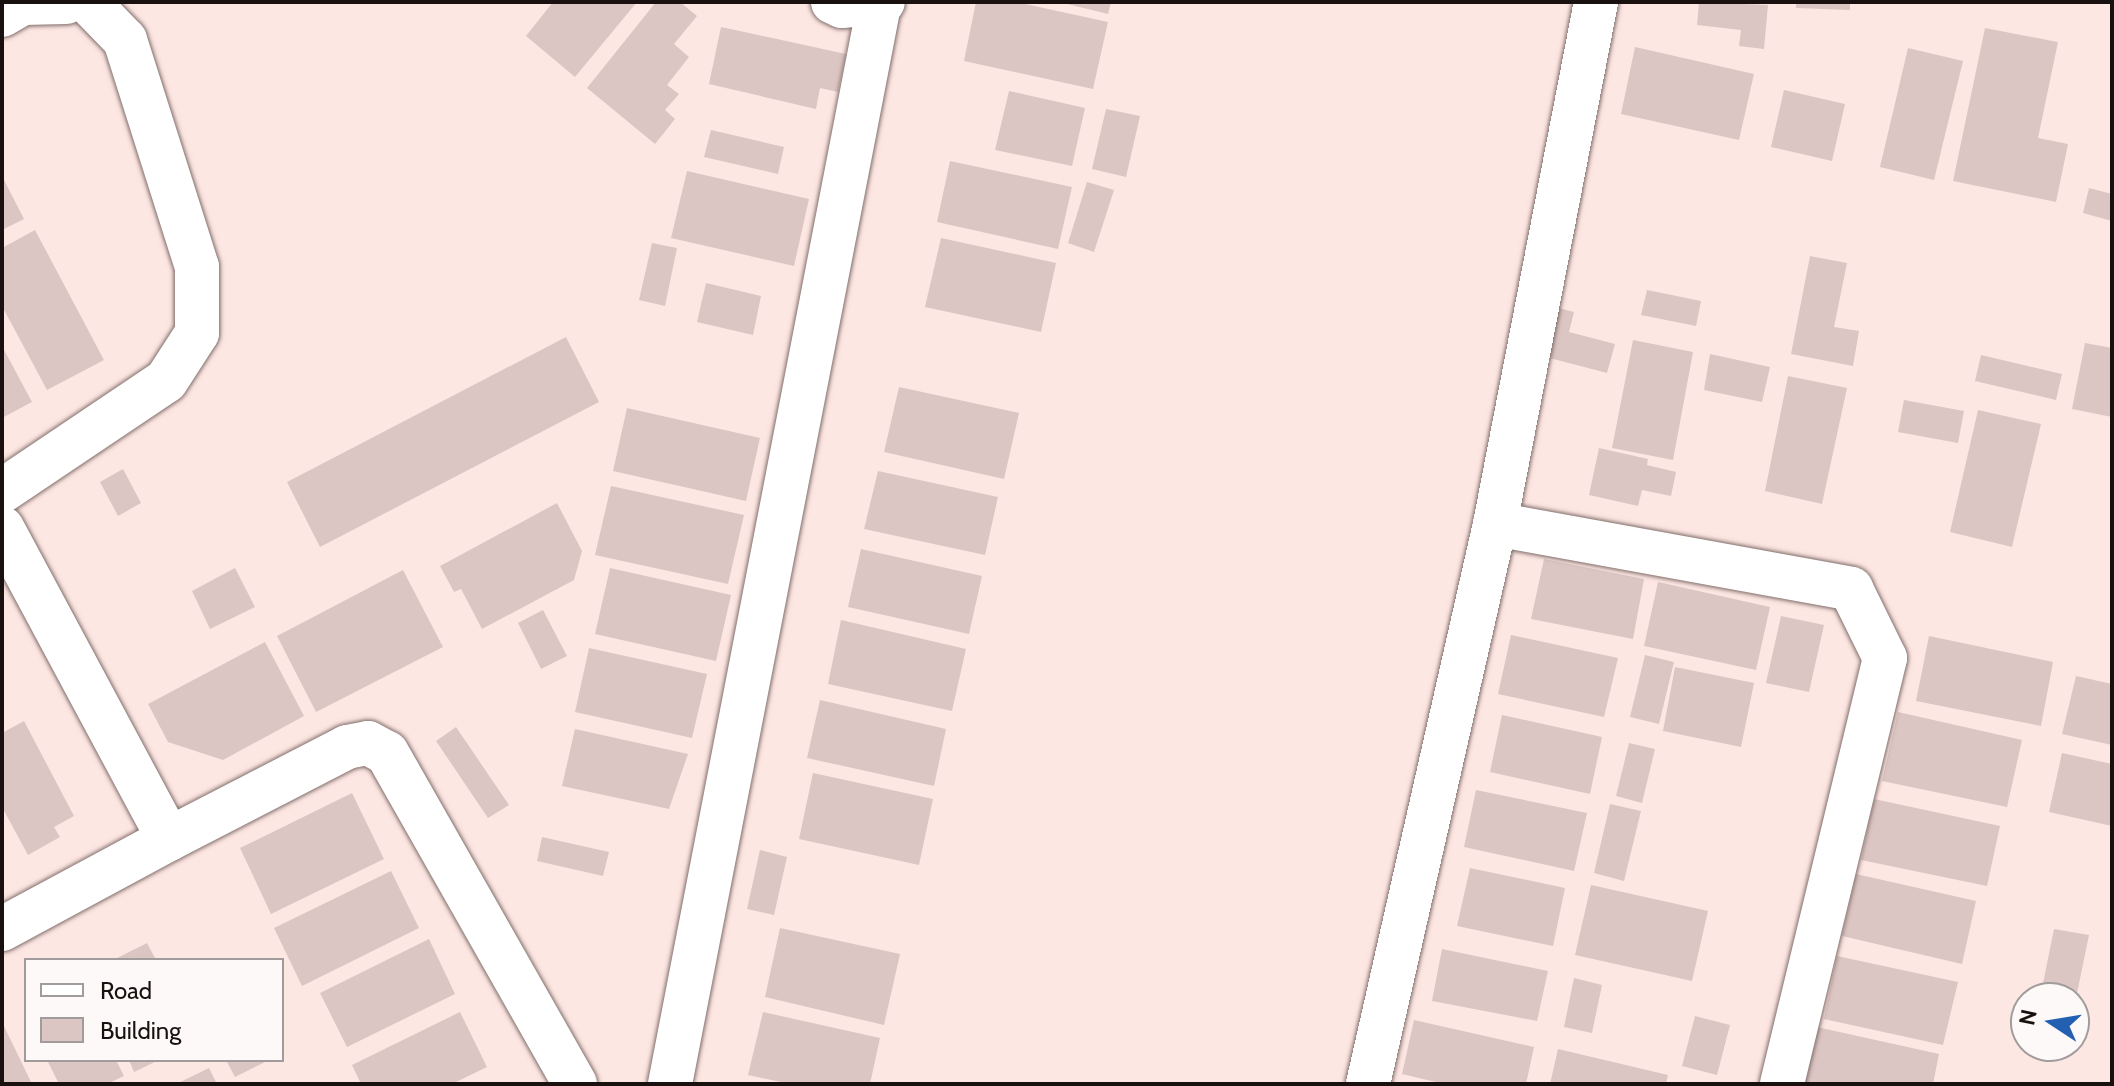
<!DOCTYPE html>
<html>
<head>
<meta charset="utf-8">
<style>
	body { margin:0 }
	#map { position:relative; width:2114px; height:1086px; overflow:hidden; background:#fde7e3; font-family:Cabin,sans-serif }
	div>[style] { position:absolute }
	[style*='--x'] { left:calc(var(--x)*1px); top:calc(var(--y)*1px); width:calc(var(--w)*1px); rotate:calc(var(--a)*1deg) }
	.building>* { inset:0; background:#dcc6c3 }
	.roads { filter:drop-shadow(0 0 2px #816e6b) drop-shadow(0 0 2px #816e6b) }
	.street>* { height:44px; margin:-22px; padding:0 22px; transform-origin:22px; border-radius:22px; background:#fff }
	span { translate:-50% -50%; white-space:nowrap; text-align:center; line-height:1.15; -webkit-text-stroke:7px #fdf9f8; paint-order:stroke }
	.frame { position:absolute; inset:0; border:4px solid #181110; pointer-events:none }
	.legend { position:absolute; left:24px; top:958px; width:260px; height:104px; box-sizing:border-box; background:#fdf9f8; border:2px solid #a19c9b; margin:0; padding:10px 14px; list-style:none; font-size:24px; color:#181110 }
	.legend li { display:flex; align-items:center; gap:16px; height:40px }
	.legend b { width:40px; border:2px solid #a19c9b }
	.north { position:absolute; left:2010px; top:982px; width:80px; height:80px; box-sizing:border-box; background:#fdf9f8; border:2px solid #a19c9b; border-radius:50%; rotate:282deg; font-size:22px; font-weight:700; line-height:32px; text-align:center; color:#181110 }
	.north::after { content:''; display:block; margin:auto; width:28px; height:36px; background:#2360b2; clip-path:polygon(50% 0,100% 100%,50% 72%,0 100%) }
</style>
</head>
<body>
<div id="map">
	<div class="building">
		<div style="clip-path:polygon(553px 2px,637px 2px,575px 77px,526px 36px)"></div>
		<div style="clip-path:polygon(656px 2px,680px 2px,697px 16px,674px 44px,689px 57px,667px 85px,679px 94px,665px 110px,675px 119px,655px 144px,587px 88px)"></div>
		<div style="clip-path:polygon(976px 2px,1016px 2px,1108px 22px,1093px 89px,964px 61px)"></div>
		<div style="clip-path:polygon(1059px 2px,1111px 2px,1108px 14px)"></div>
		<div style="clip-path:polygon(1699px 2px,1768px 5px,1764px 49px,1739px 46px,1741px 30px,1697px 25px)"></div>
		<div style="clip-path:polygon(1796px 2px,1850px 2px,1850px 10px,1796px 8px)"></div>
		<div style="clip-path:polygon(721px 27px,846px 54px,838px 92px,820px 88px,816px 109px,709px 84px)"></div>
		<div style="clip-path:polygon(1985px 28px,2058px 42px,2038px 138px,2068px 144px,2056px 202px,1953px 181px)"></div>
		<div style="clip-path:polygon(1635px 47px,1754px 74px,1739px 140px,1621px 114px)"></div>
		<div style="clip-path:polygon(1908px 48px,1963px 61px,1934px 180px,1880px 167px)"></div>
		<div style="clip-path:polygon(1784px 90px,1845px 104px,1832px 161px,1771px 147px)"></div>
		<div style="clip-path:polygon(1009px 91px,1085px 108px,1072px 166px,995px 150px)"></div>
		<div style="clip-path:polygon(1106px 109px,1140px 116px,1126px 177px,1092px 169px)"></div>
		<div style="clip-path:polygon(711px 130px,784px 147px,778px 174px,704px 157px)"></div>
		<div style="clip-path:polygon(950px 161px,1072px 187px,1058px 249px,937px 222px)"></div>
		<div style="clip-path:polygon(687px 171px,809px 199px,794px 266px,671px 238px)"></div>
		<div style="clip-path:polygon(2px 176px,24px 219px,2px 230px)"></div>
		<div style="clip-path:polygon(1087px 182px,1114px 190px,1094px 252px,1068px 243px)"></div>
		<div style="clip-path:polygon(2089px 188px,2112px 194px,2112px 221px,2083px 213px)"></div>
		<div style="clip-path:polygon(35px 230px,104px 360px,47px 390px,2px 306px,2px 248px)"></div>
		<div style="clip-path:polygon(941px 238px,1056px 263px,1041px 332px,925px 307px)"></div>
		<div style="clip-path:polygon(652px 243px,677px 248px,665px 306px,639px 300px)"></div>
		<div style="clip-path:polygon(1810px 256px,1847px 263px,1834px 327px,1859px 331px,1853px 366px,1791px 354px)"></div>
		<div style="clip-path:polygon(706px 283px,761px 296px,753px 335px,697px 322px)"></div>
		<div style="clip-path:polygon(1647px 290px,1701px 301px,1696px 326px,1641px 315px)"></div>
		<div style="clip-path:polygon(1555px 307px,1574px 312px,1569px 332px,1615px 344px,1607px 373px,1542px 356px)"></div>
		<div style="clip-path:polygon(566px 337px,599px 402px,320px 547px,287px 482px)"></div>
		<div style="clip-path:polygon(1633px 340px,1693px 352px,1673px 460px,1612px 448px)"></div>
		<div style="clip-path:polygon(2085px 343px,2112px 348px,2112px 417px,2072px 409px)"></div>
		<div style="clip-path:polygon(2px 346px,32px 402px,2px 418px)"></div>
		<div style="clip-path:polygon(1710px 354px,1770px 367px,1762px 402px,1704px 390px)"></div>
		<div style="clip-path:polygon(1981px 355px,2062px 374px,2056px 400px,1975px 381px)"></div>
		<div style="clip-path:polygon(1788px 376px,1847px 388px,1822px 504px,1765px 491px)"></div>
		<div style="clip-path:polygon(899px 387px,1019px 413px,1004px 479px,884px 452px)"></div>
		<div style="clip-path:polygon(1904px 400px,1964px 411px,1958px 443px,1898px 432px)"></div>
		<div style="clip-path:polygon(627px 408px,760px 438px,746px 501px,613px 471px)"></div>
		<div style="clip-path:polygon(1978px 410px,2041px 424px,2012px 547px,1950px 532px)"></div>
		<div style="clip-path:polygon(1599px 448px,1648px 459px,1647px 465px,1676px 472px,1671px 496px,1642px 490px,1638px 506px,1589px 495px)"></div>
		<div style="clip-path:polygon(123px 469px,141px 503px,118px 516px,100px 482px)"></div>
		<div style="clip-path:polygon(878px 471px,998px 497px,985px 555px,864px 529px)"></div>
		<div style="clip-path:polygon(611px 486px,744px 515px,728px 584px,595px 555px)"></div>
		<div style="clip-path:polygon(557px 503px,582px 551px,574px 580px,482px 629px,461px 589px,454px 592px,440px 566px)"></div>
		<div style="clip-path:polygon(861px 549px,982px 576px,969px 634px,848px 607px)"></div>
		<div style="clip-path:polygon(1544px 559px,1644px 579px,1633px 639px,1531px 619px)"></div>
		<div style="clip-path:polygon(235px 568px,255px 607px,210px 629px,192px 591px)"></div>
		<div style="clip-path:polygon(610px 568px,731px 595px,716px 661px,595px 634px)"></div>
		<div style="clip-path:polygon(403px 570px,443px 647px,316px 712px,277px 636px)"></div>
		<div style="clip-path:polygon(1658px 582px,1770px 607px,1756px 670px,1644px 646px)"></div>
		<div style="clip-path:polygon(543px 610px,567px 656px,541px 669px,518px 623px)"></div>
		<div style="clip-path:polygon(1781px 616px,1824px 625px,1809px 692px,1766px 683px)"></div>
		<div style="clip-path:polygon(841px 620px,966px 649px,952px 711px,828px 684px)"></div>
		<div style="clip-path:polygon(1511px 635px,1618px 658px,1604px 717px,1498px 694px)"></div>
		<div style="clip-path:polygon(1929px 636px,2053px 662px,2041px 726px,1916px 701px)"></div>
		<div style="clip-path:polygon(265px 642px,304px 716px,223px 760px,168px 742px,148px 704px)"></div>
		<div style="clip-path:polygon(589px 648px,707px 674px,692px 738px,575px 712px)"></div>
		<div style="clip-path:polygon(1645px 655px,1674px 662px,1659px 724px,1630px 717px)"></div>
		<div style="clip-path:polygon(1675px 667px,1754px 683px,1741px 747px,1663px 731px)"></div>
		<div style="clip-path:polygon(2076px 676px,2112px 684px,2112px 745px,2062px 734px)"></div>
		<div style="clip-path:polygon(820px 700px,946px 729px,934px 786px,807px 758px)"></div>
		<div style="clip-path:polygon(1898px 712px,2022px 740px,2007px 807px,1882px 781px)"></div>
		<div style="clip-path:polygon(1502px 715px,1602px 737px,1590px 794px,1490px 772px)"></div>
		<div style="clip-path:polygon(24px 721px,74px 816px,54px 827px,60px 837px,28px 855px,2px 807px,2px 733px)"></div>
		<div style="clip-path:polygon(456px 727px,509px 805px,488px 818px,436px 741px)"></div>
		<div style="clip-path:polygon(575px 729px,688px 754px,669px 809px,562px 786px)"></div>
		<div style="clip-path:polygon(1629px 743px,1655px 749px,1642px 803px,1616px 796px)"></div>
		<div style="clip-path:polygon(2062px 753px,2112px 764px,2112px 826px,2049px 812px)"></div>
		<div style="clip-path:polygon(813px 773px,933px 799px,919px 865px,799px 839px)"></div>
		<div style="clip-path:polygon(1476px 790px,1587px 813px,1574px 871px,1464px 847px)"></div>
		<div style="clip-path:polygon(352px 793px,384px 859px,271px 914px,240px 848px)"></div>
		<div style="clip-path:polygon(1874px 799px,2000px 826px,1987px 886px,1861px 860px)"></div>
		<div style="clip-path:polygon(1610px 804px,1641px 811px,1624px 881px,1594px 873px)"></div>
		<div style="clip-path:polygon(542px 837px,609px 852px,603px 876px,537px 861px)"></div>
		<div style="clip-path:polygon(760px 850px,787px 857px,774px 915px,747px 909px)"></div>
		<div style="clip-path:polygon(1470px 868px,1565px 888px,1553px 946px,1457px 926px)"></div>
		<div style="clip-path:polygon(391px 871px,419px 928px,302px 986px,274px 928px)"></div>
		<div style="clip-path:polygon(1856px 874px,1976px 901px,1962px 964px,1842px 936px)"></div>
		<div style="clip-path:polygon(1591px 885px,1708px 911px,1692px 981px,1575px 955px)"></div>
		<div style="clip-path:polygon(780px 928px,900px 954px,884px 1025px,765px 997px)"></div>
		<div style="clip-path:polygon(2054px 929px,2089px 935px,2076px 998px,2040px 998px)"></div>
		<div style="clip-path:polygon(429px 939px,455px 994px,347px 1047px,320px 993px)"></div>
		<div style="clip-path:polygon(147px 943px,156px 960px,113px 960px)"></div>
		<div style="clip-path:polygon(1442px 949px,1548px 971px,1537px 1021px,1432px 1001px)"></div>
		<div style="clip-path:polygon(1837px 956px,1958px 982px,1943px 1045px,1824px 1019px)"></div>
		<div style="clip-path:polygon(1574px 978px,1602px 985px,1592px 1033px,1564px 1027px)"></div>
		<div style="clip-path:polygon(460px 1012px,487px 1067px,452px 1084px,361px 1084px,352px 1065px)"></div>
		<div style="clip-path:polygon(763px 1012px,880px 1038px,870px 1084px,790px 1084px,748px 1075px)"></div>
		<div style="clip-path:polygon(1695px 1016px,1730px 1025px,1717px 1075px,1682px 1066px)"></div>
		<div style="clip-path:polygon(1414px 1020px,1534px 1047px,1526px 1084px,1444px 1084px,1402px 1074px)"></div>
		<div style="clip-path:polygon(2px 1022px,32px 1084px,2px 1084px)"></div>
		<div style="clip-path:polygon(1817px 1027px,1939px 1054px,1933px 1084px,1804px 1084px)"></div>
		<div style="clip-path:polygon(1558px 1049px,1668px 1075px,1666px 1084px,1550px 1084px)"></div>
		<div style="clip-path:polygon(47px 1060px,116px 1060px,124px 1076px,107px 1084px,59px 1084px)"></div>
		<div style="clip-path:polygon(129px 1060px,159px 1060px,134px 1072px)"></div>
		<div style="clip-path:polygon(226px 1060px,269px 1060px,235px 1077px)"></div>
		<div style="clip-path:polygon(209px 1068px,217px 1084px,176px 1084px)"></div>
	</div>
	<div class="roads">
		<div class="street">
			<div style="--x:833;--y:2;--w:10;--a:24"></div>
			<div style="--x:842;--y:6;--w:41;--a:-5.6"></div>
			<div style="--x:2;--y:15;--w:24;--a:-30"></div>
			<div style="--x:23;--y:3;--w:43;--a:-1.3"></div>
			<div style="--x:2;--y:491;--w:197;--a:-33.9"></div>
			<div style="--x:166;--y:381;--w:57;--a:-57.1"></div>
			<div style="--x:197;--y:333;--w:66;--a:-90"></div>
			<div style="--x:197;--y:267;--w:238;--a:-107.6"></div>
			<div style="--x:125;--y:40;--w:53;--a:-134.2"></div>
			<div style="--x:1495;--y:524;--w:362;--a:10.3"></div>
			<div style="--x:1851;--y:589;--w:77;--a:63.8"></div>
			<div style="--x:1885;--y:658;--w:438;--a:103.6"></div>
			<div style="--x:2;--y:528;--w:353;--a:61.8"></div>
			<div style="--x:169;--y:839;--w:190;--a:151.7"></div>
			<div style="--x:169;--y:839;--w:200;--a:-27.3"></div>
			<div style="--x:347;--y:747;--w:21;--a:-11"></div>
			<div style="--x:368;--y:743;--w:21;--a:28"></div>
			<div style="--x:387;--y:753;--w:381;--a:60.4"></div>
			<div style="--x:670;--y:1084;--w:1099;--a:-79.04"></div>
			<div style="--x:1368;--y:1084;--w:574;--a:-77.22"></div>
			<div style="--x:1495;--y:524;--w:532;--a:-79.05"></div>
		</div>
	</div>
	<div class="frame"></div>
	<ul class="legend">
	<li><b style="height:10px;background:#fff"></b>Road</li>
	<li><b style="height:22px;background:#dcc6c3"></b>Building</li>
	</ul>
	<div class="north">N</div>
</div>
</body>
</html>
